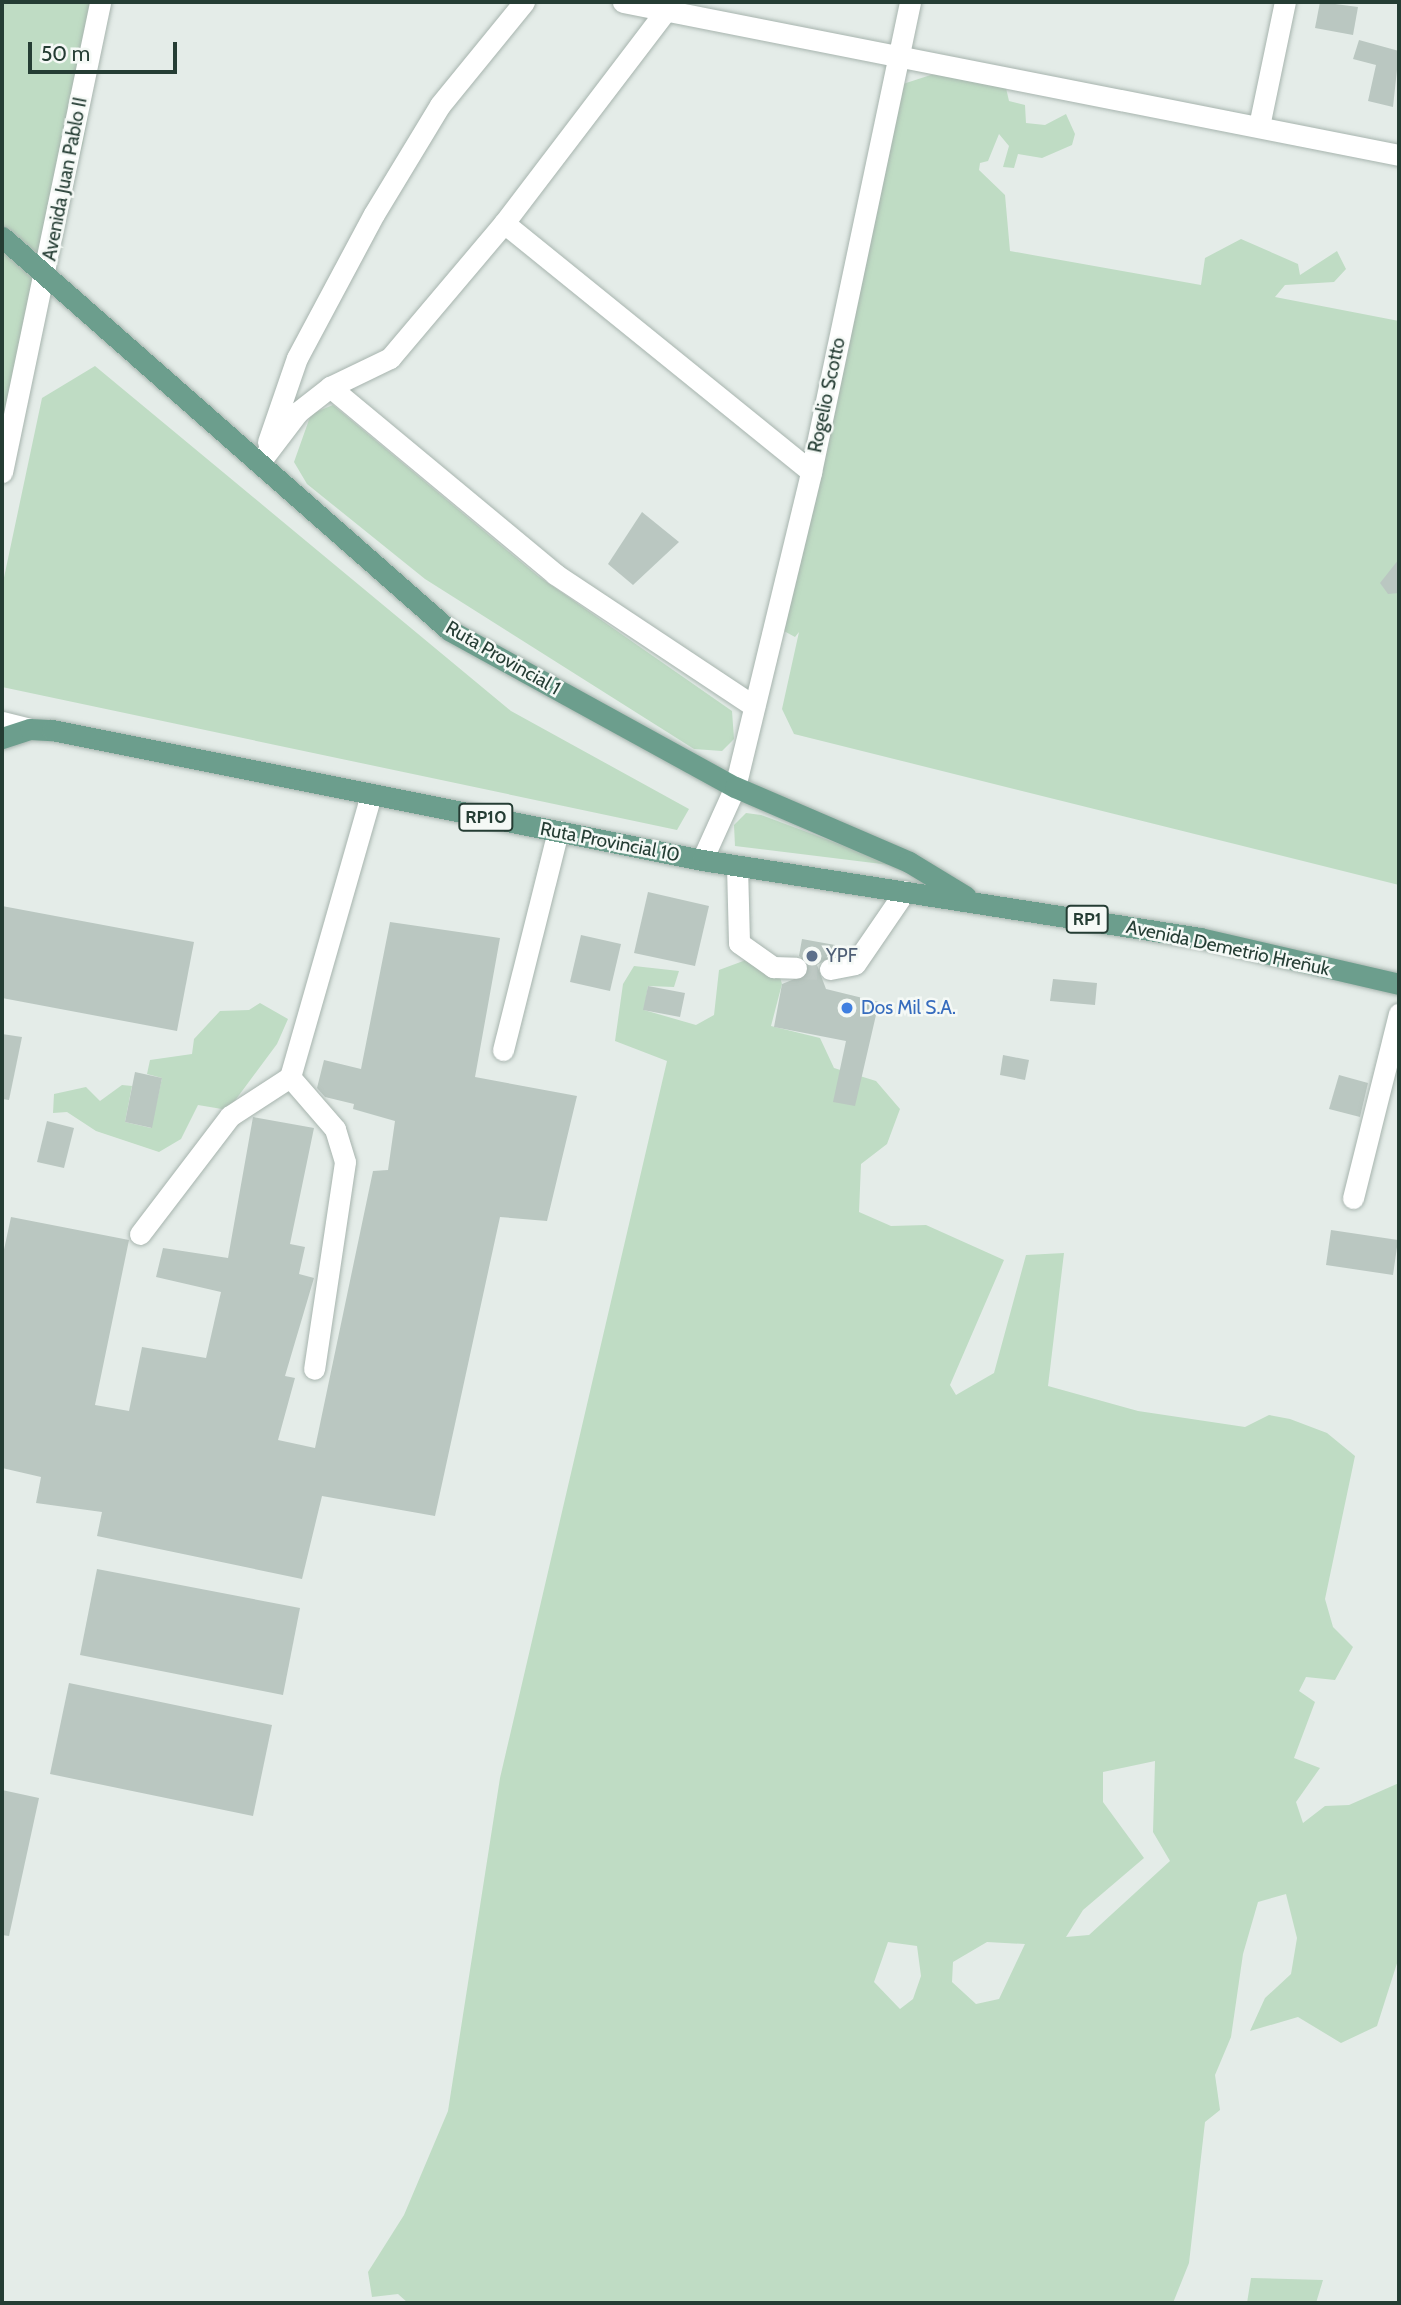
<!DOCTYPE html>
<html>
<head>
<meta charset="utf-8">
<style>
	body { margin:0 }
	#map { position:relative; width:1401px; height:2305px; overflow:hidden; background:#e4ece8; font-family:Cabin,sans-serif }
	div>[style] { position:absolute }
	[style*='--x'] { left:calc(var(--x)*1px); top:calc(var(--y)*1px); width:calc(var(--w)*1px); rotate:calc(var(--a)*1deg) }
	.green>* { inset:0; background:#bfdcc4 }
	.building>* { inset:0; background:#bac7c1 }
	.minor-tunnel>* { height:21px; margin-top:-10.5px; transform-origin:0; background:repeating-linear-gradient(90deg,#bec9c4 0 21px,transparent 0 31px) }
	.roads { filter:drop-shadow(0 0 2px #a7b4ae) drop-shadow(0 0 2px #a7b4ae) }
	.minor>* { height:21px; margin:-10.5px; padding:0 10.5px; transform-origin:10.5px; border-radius:10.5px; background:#fff }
	.major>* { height:21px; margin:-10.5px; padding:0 10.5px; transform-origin:10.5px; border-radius:10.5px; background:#6c9e8d }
	.dots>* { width:19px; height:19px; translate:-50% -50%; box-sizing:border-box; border:4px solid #f5f9f6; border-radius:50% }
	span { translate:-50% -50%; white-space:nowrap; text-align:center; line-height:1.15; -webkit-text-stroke:5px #f5f9f6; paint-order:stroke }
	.shield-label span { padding:2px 5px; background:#f5f9f6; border:2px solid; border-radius:5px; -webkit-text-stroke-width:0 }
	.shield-label { font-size:18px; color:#253d34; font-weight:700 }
	.street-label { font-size:19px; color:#253d34 }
	.service-label { font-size:19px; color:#4e5e75 }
	.left { translate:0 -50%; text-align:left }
	.shop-label { font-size:19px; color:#366cbe }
	.frame { position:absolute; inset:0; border:4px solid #253d34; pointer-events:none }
	.scale { position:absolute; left:28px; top:42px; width:149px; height:32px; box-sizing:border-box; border:4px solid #253d34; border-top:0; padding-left:9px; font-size:21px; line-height:24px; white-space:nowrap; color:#253d34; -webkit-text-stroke:5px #f5f9f6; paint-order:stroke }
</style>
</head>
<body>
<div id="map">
	<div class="green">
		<div style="clip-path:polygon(2px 2px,108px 2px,83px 144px,42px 284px,2px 477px)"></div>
		<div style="clip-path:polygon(940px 72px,1006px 88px,1009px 101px,1025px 105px,1026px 123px,1045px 125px,1066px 114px,1075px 134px,1072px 145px,1042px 158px,1018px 154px,1014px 168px,1003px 167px,1009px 146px,999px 134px,988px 161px,980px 163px,979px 170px,1005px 195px,1010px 251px,1201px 285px,1205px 258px,1241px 239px,1298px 264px,1300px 275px,1337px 251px,1346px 269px,1334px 282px,1285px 285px,1275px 297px,1399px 321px,1399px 885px,794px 734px,782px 709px,799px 632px,795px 637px,784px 631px,903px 84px)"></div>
		<div style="clip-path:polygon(95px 366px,511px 711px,689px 809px,677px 830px,2px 687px,2px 587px,42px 398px)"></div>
		<div style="clip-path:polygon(333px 405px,538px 576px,732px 711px,734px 739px,722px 751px,694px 749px,425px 579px,307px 484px,294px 462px,311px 414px)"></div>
		<div style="clip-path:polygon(746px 813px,761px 815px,898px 866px,735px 846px,734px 825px)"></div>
		<div style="clip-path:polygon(evenodd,754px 957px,774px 958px,782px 984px,771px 1026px,820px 1038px,834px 1068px,876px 1081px,900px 1109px,887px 1144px,861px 1164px,859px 1212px,891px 1226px,926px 1225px,1004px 1260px,950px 1385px,956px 1395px,994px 1373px,1026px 1255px,1064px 1253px,1048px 1386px,1138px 1411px,1245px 1427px,1269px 1415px,1290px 1419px,1327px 1433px,1355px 1456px,1325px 1599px,1333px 1627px,1353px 1647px,1335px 1680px,1306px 1677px,1299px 1691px,1315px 1702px,1294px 1758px,1320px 1768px,1296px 1802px,1303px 1823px,1325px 1806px,1349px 1805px,1399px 1783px,1399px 1957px,1377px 2026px,1341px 2043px,1298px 2017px,1250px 2031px,1265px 1998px,1291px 1974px,1297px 1938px,1286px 1894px,1258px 1902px,1243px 1954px,1231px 2037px,1215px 2075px,1220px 2110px,1205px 2122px,1189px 2263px,1173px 2303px,408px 2303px,398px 2294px,372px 2297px,368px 2272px,404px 2215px,448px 2111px,500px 1778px,667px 1061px,615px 1041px,623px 984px,634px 966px,679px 971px,674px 987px,648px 986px,644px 1010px,696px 1025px,714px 1015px,719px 970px,754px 957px,1155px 1761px,1153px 1832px,1170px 1861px,1089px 1935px,1066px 1937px,1083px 1910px,1144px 1858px,1103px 1802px,1103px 1772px,1155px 1761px,754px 957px,888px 1942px,917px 1946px,921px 1976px,913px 1999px,900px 2009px,874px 1982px,888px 1942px,754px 957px,987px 1942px,1025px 1944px,999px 1999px,976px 2004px,952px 1982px,953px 1962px,987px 1942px)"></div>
		<div style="clip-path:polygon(260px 1003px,288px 1019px,277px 1044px,228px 1110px,198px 1105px,181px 1139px,159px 1152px,96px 1131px,67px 1112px,53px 1113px,54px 1094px,86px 1087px,100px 1101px,122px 1085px,132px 1086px,125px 1122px,151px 1128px,162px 1078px,147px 1074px,150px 1060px,192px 1054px,194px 1039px,220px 1011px,249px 1010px)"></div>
		<div style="clip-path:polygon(1251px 2278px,1252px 2278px,1323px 2280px,1316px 2303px,1247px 2303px)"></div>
	</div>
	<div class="building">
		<div style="clip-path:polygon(1320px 2px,1358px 7px,1353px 35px,1315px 28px)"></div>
		<div style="clip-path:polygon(1359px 40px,1399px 51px,1393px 107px,1368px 101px,1376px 65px,1353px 59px)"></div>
		<div style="clip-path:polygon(642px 512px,679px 542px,633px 585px,608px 564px)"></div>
		<div style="clip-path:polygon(1399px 559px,1399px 593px,1388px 594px,1380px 583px)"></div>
		<div style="clip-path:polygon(648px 892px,709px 906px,695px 966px,634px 953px)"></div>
		<div style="clip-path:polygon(2px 906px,194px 942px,177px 1031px,2px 998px)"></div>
		<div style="clip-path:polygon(390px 922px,500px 938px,475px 1077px,577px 1096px,547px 1221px,500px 1217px,435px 1516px,322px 1496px,302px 1579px,97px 1536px,102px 1512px,36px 1503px,41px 1477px,2px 1468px,2px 1259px,11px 1217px,129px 1240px,95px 1405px,129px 1411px,142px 1347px,206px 1358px,221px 1292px,156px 1277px,163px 1248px,228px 1258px,253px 1117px,314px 1128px,290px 1244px,305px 1247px,299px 1274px,314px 1278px,285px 1376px,295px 1378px,278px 1440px,315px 1448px,373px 1171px,388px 1170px,395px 1121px,353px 1109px,354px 1104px,325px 1097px,317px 1088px,324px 1060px,361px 1069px)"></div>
		<div style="clip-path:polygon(581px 935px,621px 944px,610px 991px,570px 982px)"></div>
		<div style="clip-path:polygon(802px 939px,835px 945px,833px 955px,817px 965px,826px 989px,879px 1002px,855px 1106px,833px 1102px,846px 1041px,774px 1027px,782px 984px,807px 974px,808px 963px,799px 956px)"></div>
		<div style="clip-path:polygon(1053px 979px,1097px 983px,1095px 1005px,1050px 1001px)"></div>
		<div style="clip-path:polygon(648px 986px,685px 993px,680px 1017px,643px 1010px)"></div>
		<div style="clip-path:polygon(2px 1034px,22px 1037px,9px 1100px,2px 1099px)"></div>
		<div style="clip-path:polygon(1003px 1055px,1029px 1060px,1025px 1080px,1000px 1075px)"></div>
		<div style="clip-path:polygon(135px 1072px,162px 1078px,152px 1128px,125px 1122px)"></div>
		<div style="clip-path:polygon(1339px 1075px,1368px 1083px,1360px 1117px,1329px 1109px)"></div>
		<div style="clip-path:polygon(47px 1121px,74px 1128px,64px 1168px,37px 1162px)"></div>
		<div style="clip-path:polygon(1331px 1230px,1398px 1240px,1393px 1275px,1326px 1265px)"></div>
		<div style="clip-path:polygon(97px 1569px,300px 1608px,283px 1695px,80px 1655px)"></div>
		<div style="clip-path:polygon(69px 1683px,272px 1725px,253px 1816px,50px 1774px)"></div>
		<div style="clip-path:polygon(2px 1790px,39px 1798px,9px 1936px,2px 1935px)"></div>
	</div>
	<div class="minor-tunnel">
		<div style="--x:796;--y:968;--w:34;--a:2"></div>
	</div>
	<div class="roads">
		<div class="minor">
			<div style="--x:623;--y:2;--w:791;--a:11.15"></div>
			<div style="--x:1259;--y:126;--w:127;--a:-78.2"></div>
			<div style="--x:504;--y:223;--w:395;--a:39"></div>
			<div style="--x:330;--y:387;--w:293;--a:39.7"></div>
			<div style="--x:555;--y:574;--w:239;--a:33.6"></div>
			<div style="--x:268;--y:442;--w:89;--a:-71"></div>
			<div style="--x:297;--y:358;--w:163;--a:-61.9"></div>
			<div style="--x:374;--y:214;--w:127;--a:-58.8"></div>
			<div style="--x:440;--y:105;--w:133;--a:-50.8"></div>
			<div style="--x:260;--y:462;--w:63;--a:-52.8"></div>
			<div style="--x:298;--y:412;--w:41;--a:-38"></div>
			<div style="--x:330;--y:387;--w:67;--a:-25.8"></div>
			<div style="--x:390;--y:358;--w:177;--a:-49.8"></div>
			<div style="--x:504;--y:223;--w:265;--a:-52.7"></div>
			<div style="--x:2;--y:472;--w:480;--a:-78.2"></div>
			<div style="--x:2;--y:722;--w:29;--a:14"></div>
			<div style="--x:702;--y:860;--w:80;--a:-65.7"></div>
			<div style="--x:735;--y:787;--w:324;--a:-76.4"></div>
			<div style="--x:811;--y:472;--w:480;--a:-78.1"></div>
			<div style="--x:737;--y:866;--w:77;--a:88.5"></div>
			<div style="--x:739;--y:943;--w:42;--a:35.2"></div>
			<div style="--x:773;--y:967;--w:23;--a:2"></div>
			<div style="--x:830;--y:969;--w:25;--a:-11"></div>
			<div style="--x:855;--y:964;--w:88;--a:-55.6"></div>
			<div style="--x:503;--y:1050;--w:226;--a:-75.9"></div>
			<div style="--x:290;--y:1077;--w:69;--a:49.1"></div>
			<div style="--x:335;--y:1129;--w:34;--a:73"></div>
			<div style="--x:345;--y:1162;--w:209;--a:98.5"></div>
			<div style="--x:1353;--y:1198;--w:190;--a:-76"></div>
			<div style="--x:140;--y:1234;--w:148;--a:-52.7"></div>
			<div style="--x:230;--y:1116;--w:72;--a:-33"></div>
			<div style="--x:290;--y:1077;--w:294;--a:-74"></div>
		</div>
		<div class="major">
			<div style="--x:2;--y:237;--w:595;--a:41.32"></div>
			<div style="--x:449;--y:630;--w:326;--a:28.8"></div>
			<div style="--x:735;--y:787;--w:189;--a:23.3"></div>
			<div style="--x:909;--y:862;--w:66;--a:31.3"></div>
			<div style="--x:2;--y:738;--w:29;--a:-18"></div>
			<div style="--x:30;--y:729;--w:22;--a:3"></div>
			<div style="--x:52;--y:730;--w:663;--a:11.31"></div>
			<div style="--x:702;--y:860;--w:504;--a:8.9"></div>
			<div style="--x:1200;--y:938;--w:204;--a:13"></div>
		</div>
	</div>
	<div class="dots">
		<div style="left:812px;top:956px;background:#5c6f8a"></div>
		<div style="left:847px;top:1008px;background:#3f7fe0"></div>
	</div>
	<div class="shield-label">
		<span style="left:486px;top:817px">RP10</span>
		<span style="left:1087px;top:919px">RP1</span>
	</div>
	<div class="street-label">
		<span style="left:65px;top:179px;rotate:-79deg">Avenida Juan Pablo II</span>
		<span style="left:827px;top:395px;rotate:-78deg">Rogelio Scotto</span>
		<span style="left:503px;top:658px;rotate:30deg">Ruta Provincial 1</span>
		<span style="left:610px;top:842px;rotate:11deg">Ruta Provincial 10</span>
		<span style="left:1228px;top:948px;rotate:12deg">Avenida Demetrio Hreñuk</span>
	</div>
	<div class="service-label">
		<span class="left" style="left:826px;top:956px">YPF</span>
	</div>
	<div class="shop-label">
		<span class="left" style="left:861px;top:1008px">Dos Mil S.A.</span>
	</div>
	<div class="frame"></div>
	<div class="scale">50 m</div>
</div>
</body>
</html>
